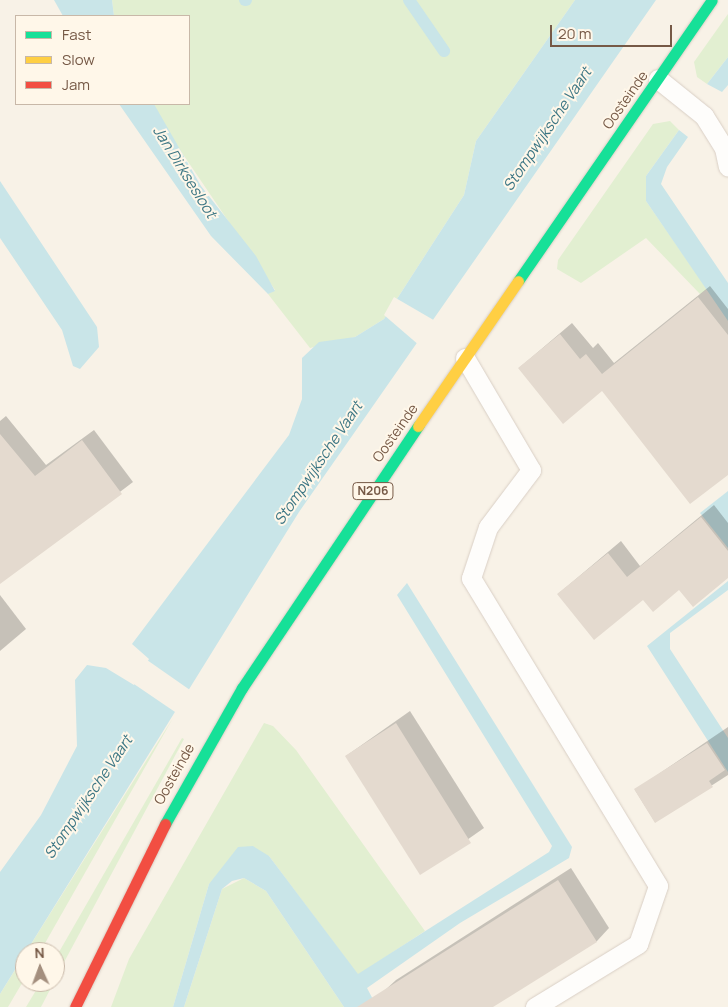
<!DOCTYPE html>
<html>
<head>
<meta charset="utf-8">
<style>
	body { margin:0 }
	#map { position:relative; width:728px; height:1007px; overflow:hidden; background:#f8f2e7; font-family:Manrope,sans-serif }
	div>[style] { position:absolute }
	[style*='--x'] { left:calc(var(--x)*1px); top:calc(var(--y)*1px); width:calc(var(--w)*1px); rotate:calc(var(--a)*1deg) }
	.green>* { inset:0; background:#e2efd1 }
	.water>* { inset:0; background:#c9e5e8 }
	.pier>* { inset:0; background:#f8f2e7 }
	.shadow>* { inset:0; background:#0003 }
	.stream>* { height:12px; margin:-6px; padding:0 6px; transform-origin:6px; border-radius:6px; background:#c9e5e8 }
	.building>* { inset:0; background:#e4dacf }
	.roads { filter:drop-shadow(0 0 1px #d9cfc5) drop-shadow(0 0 1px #d9cfc5) }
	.lane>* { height:19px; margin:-9.5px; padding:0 9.5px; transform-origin:9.5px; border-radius:9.5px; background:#fefdfb }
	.fast>* { height:11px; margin:-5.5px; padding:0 5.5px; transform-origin:5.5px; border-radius:5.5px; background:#16e098 }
	.slow>* { height:11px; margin:-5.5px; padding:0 5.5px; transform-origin:5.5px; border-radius:5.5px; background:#ffcf43 }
	.jam>* { height:11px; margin:-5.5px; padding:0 5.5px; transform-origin:5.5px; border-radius:5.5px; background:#f24e42 }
	span { translate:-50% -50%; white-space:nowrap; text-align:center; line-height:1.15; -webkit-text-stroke:4px #fff7e9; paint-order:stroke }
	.shield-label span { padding:1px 4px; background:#fff7e9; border:1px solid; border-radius:4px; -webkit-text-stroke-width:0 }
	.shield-label { font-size:12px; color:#765946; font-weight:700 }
	.street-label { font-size:14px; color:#765946 }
	.water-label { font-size:15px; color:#3c7684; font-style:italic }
	.legend { position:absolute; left:15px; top:15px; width:175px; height:90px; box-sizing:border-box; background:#fff7e9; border:1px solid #c8b8a8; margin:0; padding:6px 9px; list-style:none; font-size:15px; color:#765946 }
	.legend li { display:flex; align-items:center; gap:10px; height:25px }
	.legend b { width:25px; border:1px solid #c8b8a8 }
	.north { position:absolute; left:15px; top:942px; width:50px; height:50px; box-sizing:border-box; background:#fff7e9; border:1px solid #c8b8a8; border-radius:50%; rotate:358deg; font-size:14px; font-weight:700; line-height:20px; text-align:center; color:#765946 }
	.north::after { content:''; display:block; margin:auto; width:18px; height:22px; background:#a48f7e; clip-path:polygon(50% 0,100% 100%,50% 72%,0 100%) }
	.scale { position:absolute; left:550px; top:25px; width:122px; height:22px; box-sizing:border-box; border:2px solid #765946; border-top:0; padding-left:6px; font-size:15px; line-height:18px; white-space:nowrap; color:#765946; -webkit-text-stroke:4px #fff7e9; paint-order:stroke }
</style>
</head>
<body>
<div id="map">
	<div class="green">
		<div style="clip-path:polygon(112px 0,575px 0,476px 141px,464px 195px,384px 319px,355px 337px,310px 348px,268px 294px,275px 290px,155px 113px,154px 104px,189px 104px,189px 16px,114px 16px)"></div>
		<div style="clip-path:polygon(728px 14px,728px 57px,707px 84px,697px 77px,694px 62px)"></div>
		<div style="clip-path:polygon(670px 121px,679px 130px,646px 176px,646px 201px,707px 289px,700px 294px,646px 238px,581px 283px,557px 269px,558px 260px,653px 124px)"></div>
		<div style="clip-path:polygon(173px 718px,40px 952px,26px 952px)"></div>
		<div style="clip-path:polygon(264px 723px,273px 726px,296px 750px,425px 931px,358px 975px,269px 856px,209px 884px,173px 1007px,111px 1007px,129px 959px)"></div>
		<div style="clip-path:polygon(182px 738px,184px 739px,55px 979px,55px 959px)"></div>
		<div style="clip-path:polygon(244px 878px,266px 891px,344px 1007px,184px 1007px,222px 889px)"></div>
		<div style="clip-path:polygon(25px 954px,25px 978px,8px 1007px,0 1007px,0 994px)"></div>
		<div style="clip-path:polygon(41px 982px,54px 982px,41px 1007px,26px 1007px)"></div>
	</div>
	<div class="water">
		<div style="clip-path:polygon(54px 0,112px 0,114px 16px,63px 16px)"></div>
		<div style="clip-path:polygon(575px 0,656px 0,299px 512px,0 994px,0 872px,41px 815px,77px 746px,75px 680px,87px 665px,106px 668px,134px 685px,149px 659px,132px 644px,289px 435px,302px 399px,302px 358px,319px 342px,355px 337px,384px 319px,464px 195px,476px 141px)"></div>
		<div style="clip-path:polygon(728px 57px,728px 85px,722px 92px,707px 84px)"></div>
		<div style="clip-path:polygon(119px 104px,154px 104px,201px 186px,256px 256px,275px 291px,268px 294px,211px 236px)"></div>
		<div style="clip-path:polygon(679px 130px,688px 137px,667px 167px,661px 184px,728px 283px,728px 321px,646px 201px,646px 176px)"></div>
		<div style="clip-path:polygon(0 181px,97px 327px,99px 347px,80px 369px,73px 366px,62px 330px,0 238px)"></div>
		<div style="clip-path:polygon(728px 491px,728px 548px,700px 513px)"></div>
		<div style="clip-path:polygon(728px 581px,728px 590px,670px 633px,670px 649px,728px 738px,728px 772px,647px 646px)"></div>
		<div style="clip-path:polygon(407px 583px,572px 847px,569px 858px,460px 923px,367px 988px,377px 1007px,344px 1007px,266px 891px,244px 878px,232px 881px,222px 889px,184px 1007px,173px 1007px,209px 884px,238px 847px,253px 846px,269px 856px,358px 974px,549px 852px,552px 846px,397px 595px)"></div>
	</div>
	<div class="pier">
		<div style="clip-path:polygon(394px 297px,437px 322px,420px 346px,384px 315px)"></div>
		<div style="clip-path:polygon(147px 660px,190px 690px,178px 714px,131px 682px)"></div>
	</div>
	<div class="shadow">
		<div style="clip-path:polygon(710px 286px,728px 309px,728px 473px,602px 390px,519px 368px,572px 323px,593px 348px,598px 343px,614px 363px)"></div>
		<div style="clip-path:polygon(6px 416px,46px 465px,94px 430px,133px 482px,0 583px,0 421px)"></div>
		<div style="clip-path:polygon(714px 505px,728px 523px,728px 576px,643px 598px,558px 594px,621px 541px,640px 566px)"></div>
		<div style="clip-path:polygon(0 595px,26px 629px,0 651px)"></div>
		<div style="clip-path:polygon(410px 711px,484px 828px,420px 873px,346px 756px)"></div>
		<div style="clip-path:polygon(728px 727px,728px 775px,655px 822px,635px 790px)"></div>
		<div style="clip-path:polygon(571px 868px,609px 928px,597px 941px,491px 1007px,393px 1007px,383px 992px,396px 980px)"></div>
	</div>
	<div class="stream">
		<div style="--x:245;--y:0;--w:1;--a:0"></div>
		<div style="--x:409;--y:0;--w:62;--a:55.5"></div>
	</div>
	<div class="building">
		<div style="clip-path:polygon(698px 297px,728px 335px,728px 475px,690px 504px,602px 391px,563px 424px,518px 368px,560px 334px,580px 359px,586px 354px,602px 374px)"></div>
		<div style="clip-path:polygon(0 434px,35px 476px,82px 440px,122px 494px,0 584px)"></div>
		<div style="clip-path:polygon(701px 517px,728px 551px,728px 578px,693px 607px,679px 590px,653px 612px,643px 600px,594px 640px,557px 594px,608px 553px,627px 577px)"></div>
		<div style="clip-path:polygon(396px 723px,471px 843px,420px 875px,345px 756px)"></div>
		<div style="clip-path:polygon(707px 743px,725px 770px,709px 781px,713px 787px,655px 823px,634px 789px)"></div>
		<div style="clip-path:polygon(558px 880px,597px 942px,493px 1007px,357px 1007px)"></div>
	</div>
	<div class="roads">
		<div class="lane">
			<div style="--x:658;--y:79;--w:59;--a:38.8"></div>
			<div style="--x:704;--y:116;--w:38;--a:58"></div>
			<div style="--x:724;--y:148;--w:19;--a:78"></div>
			<div style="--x:465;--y:358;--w:130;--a:59.5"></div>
			<div style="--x:531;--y:470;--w:71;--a:127"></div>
			<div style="--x:488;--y:527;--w:54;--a:108.4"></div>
			<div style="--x:471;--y:578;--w:360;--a:58.7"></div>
			<div style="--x:658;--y:886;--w:61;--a:109"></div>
			<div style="--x:638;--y:944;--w:121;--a:148.5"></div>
		</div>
		<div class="fast">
			<div style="--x:518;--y:281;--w:341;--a:-55.4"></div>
			<div style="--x:165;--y:824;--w:156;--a:-60.5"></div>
			<div style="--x:242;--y:688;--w:316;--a:-56.1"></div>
		</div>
		<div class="slow">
			<div style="--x:418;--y:426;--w:176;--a:-55.4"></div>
		</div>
		<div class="jam">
			<div style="--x:75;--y:1007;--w:204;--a:-63.8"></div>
		</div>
	</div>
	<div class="shield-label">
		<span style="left:373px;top:491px">N206</span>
	</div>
	<div class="street-label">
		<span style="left:625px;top:100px;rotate:-55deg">Oosteinde</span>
		<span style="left:395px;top:433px;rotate:-55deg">Oosteinde</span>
		<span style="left:174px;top:774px;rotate:-61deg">Oosteinde</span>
	</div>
	<div class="water-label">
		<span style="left:547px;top:129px;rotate:-56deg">Stompwijksche Vaart</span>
		<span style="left:185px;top:172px;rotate:58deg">Jan Dirksesloot</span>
		<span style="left:318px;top:463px;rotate:-56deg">Stompwijksche Vaart</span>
		<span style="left:88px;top:797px;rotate:-56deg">Stompwijksche Vaart</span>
	</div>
	<ul class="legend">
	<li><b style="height:6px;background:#16e098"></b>Fast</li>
	<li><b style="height:6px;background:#ffcf43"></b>Slow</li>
	<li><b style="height:6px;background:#f24e42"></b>Jam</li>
	</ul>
	<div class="north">N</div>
	<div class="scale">20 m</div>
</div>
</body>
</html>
